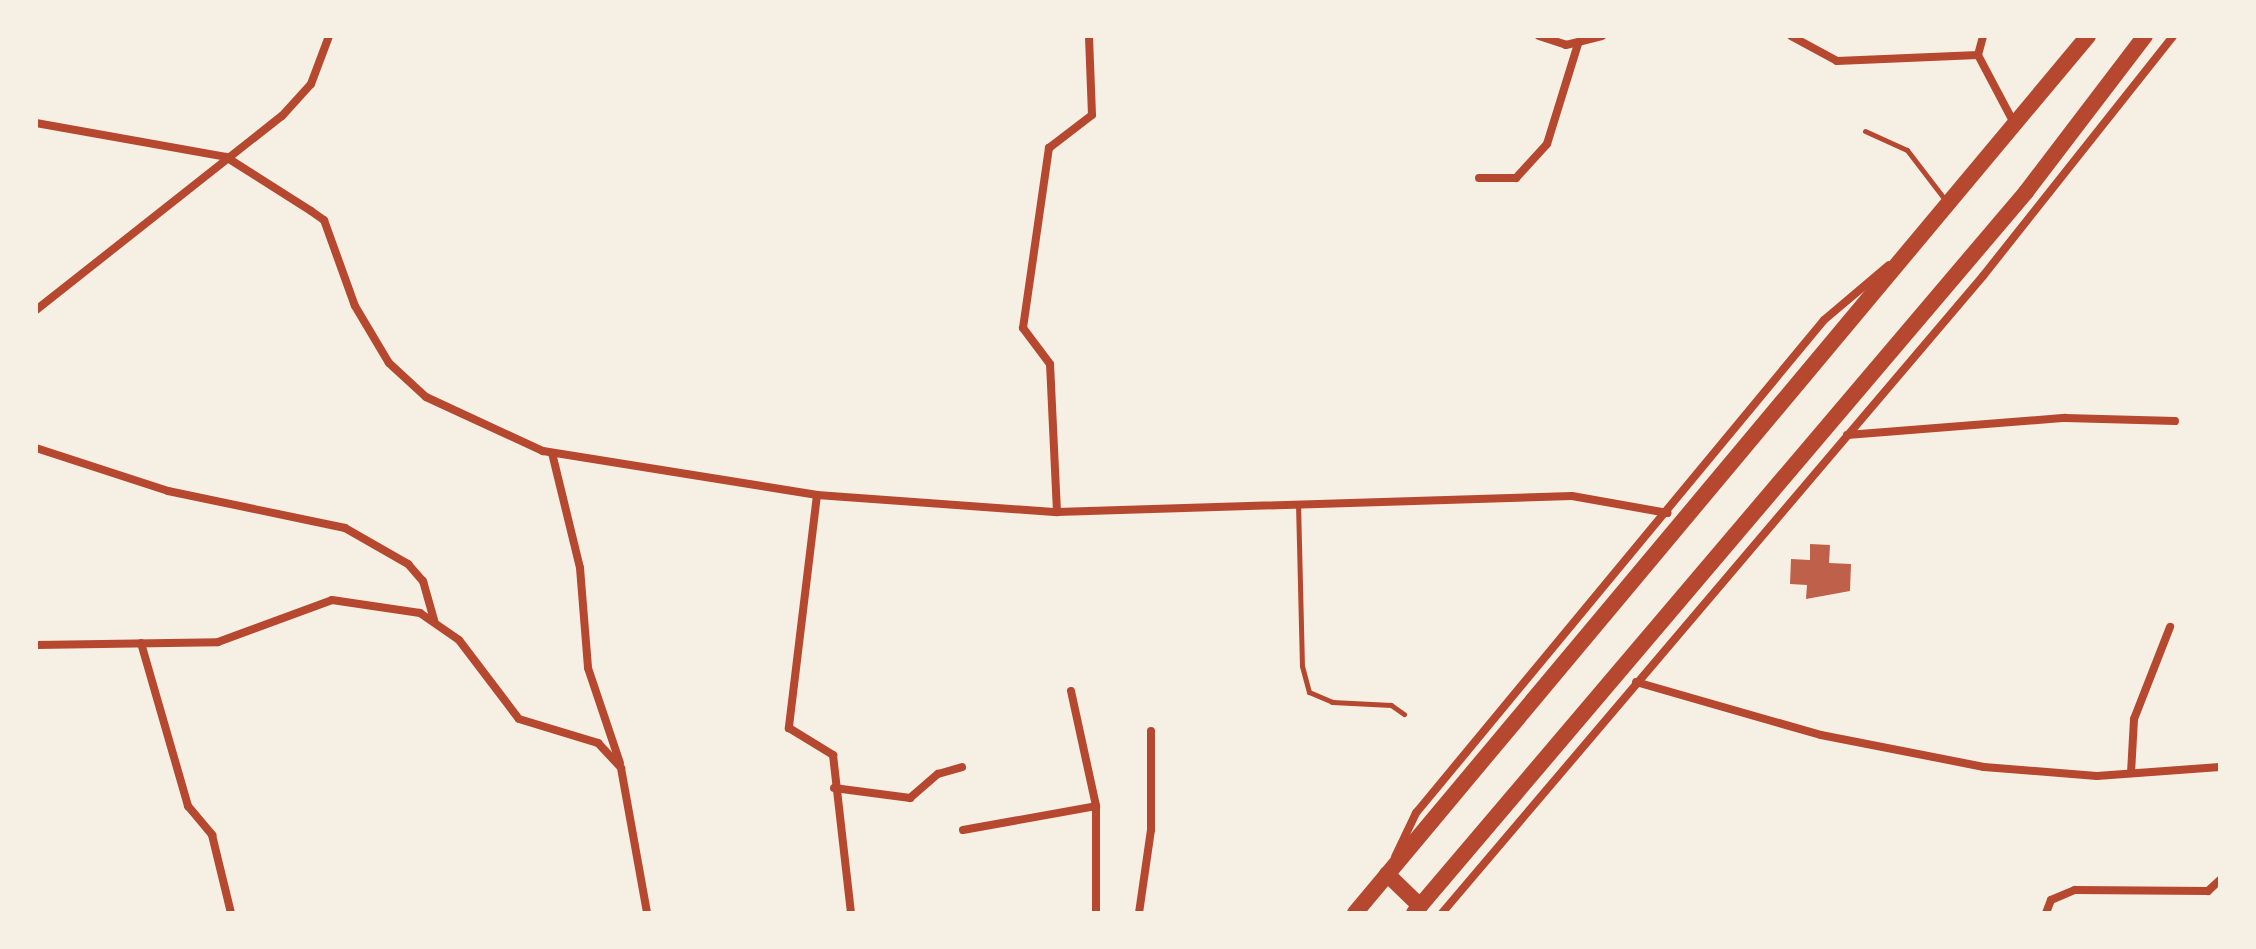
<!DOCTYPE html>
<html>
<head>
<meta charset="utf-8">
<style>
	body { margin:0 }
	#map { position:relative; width:2256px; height:949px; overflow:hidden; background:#f6efe4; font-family:"Nunito Sans",sans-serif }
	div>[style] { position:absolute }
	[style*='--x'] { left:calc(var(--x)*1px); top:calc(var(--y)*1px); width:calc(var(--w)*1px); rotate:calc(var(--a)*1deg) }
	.building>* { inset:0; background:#bf614a }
	.service>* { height:5px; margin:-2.5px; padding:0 2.5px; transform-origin:2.5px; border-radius:2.5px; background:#b5482f }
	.minor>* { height:8px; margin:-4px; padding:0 4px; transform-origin:4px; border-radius:4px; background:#b5482f }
	.trunk>* { height:16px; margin:-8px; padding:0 8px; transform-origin:8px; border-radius:8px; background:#b5482f }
	span { translate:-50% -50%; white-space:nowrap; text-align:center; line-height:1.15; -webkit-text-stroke:6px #f6efe4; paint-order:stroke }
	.frame { position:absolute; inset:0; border:38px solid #f6efe4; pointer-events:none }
</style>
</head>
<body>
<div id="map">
	<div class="building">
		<div style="clip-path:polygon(1810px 544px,1830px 545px,1829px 563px,1851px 564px,1850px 591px,1806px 599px,1807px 585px,1790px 584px,1791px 559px,1810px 560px)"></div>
	</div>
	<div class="service">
		<div style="--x:1865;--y:131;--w:46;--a:24.3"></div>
		<div style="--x:1907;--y:150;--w:64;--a:52.6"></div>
		<div style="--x:1298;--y:503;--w:163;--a:88.6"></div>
		<div style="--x:1302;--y:666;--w:27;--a:75"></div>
		<div style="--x:1309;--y:692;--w:25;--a:23"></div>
		<div style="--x:1332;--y:702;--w:59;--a:2.9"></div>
		<div style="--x:1391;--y:705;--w:16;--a:35"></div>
	</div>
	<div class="minor">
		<div style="--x:1539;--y:36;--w:28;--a:18"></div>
		<div style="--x:1566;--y:45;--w:37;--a:-14"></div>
		<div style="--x:1791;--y:36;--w:52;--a:28.5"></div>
		<div style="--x:1837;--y:61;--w:141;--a:-2.4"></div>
		<div style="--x:1978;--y:55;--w:79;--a:62.1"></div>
		<div style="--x:1978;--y:55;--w:20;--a:-75"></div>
		<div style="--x:36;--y:123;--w:193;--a:10.1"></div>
		<div style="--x:226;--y:157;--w:101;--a:32.4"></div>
		<div style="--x:311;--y:211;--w:16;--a:35"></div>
		<div style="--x:324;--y:220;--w:91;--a:70.2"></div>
		<div style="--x:355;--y:306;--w:66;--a:59.2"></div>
		<div style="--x:389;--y:363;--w:50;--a:42.6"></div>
		<div style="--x:426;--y:397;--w:129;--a:24.8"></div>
		<div style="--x:543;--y:451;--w:278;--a:9.1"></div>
		<div style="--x:817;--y:495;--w:241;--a:4.1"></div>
		<div style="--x:1057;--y:512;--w:515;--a:-1.78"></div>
		<div style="--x:1572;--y:496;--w:97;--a:10.1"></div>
		<div style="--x:1479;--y:178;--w:37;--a:0"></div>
		<div style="--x:1516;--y:178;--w:46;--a:-47.6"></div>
		<div style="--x:1547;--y:144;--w:105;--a:-72.8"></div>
		<div style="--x:36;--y:310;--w:313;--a:-38.3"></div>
		<div style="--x:282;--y:116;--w:43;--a:-47.8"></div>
		<div style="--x:311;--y:84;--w:51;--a:-69.4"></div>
		<div style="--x:1847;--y:435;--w:219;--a:-4.5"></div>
		<div style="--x:2065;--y:418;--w:110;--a:1.6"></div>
		<div style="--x:36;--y:448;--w:139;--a:18"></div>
		<div style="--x:168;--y:491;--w:181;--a:11.8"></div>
		<div style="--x:345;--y:528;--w:73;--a:29.7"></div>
		<div style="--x:408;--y:564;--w:23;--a:49"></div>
		<div style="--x:423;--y:581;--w:41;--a:74.2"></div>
		<div style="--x:552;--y:453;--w:118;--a:76.3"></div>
		<div style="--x:580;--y:568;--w:100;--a:85.4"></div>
		<div style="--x:588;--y:668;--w:100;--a:71.4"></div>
		<div style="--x:817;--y:495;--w:235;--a:96.9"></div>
		<div style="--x:789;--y:728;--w:52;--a:31.5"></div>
		<div style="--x:833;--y:755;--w:159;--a:83.5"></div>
		<div style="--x:1057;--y:512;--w:148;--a:-92.7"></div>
		<div style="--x:1050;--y:364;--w:45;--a:-126.9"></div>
		<div style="--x:1023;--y:328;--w:182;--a:-81.8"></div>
		<div style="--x:1049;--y:148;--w:54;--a:-37.5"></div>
		<div style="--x:1092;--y:115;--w:79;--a:-92.2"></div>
		<div style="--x:141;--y:643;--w:170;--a:73.9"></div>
		<div style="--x:188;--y:806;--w:38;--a:50"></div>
		<div style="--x:212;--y:835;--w:80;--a:76.3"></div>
		<div style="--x:36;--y:645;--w:182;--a:-0.9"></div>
		<div style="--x:218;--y:642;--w:121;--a:-20.2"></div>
		<div style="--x:332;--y:600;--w:89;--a:8.4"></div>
		<div style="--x:420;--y:613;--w:47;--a:34.7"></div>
		<div style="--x:459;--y:640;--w:99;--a:52.8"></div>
		<div style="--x:519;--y:719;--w:83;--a:16.9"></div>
		<div style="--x:598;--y:743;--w:34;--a:47"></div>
		<div style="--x:621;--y:768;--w:147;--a:79.8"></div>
		<div style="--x:1636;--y:682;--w:192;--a:16"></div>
		<div style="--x:1821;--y:735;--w:166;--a:11.1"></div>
		<div style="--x:1984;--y:767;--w:113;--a:4.6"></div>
		<div style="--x:2097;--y:776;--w:123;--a:-4.2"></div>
		<div style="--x:1071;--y:691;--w:118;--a:77.7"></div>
		<div style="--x:1096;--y:806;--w:107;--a:90"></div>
		<div style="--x:2131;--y:773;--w:54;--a:-86.8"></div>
		<div style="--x:2134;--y:719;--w:99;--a:-68.6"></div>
		<div style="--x:834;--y:788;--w:77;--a:7.5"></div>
		<div style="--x:910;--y:798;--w:37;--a:-41"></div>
		<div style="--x:938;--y:774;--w:25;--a:-16"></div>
		<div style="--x:963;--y:830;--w:135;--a:-10.2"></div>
		<div style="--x:1395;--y:857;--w:49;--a:-64.5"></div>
		<div style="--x:1416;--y:813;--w:640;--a:-50.39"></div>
		<div style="--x:1824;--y:320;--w:85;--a:-40.2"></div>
		<div style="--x:1139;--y:913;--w:84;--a:-81.8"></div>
		<div style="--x:1151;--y:830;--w:99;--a:-90"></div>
		<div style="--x:1442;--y:913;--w:836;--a:-49.66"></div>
		<div style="--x:1983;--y:276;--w:306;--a:-51.6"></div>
		<div style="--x:2046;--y:913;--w:14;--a:-69"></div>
		<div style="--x:2051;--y:900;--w:26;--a:-23"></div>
		<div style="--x:2075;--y:890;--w:133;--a:0.4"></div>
		<div style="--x:2208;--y:891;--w:16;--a:-43"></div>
	</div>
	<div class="trunk">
		<div style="--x:1387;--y:874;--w:46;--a:44.1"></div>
		<div style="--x:1355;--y:913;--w:1143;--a:-50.11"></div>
		<div style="--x:1414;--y:913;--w:946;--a:-49.67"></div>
		<div style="--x:2026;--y:192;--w:196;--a:-52.7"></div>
	</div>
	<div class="frame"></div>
</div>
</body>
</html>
